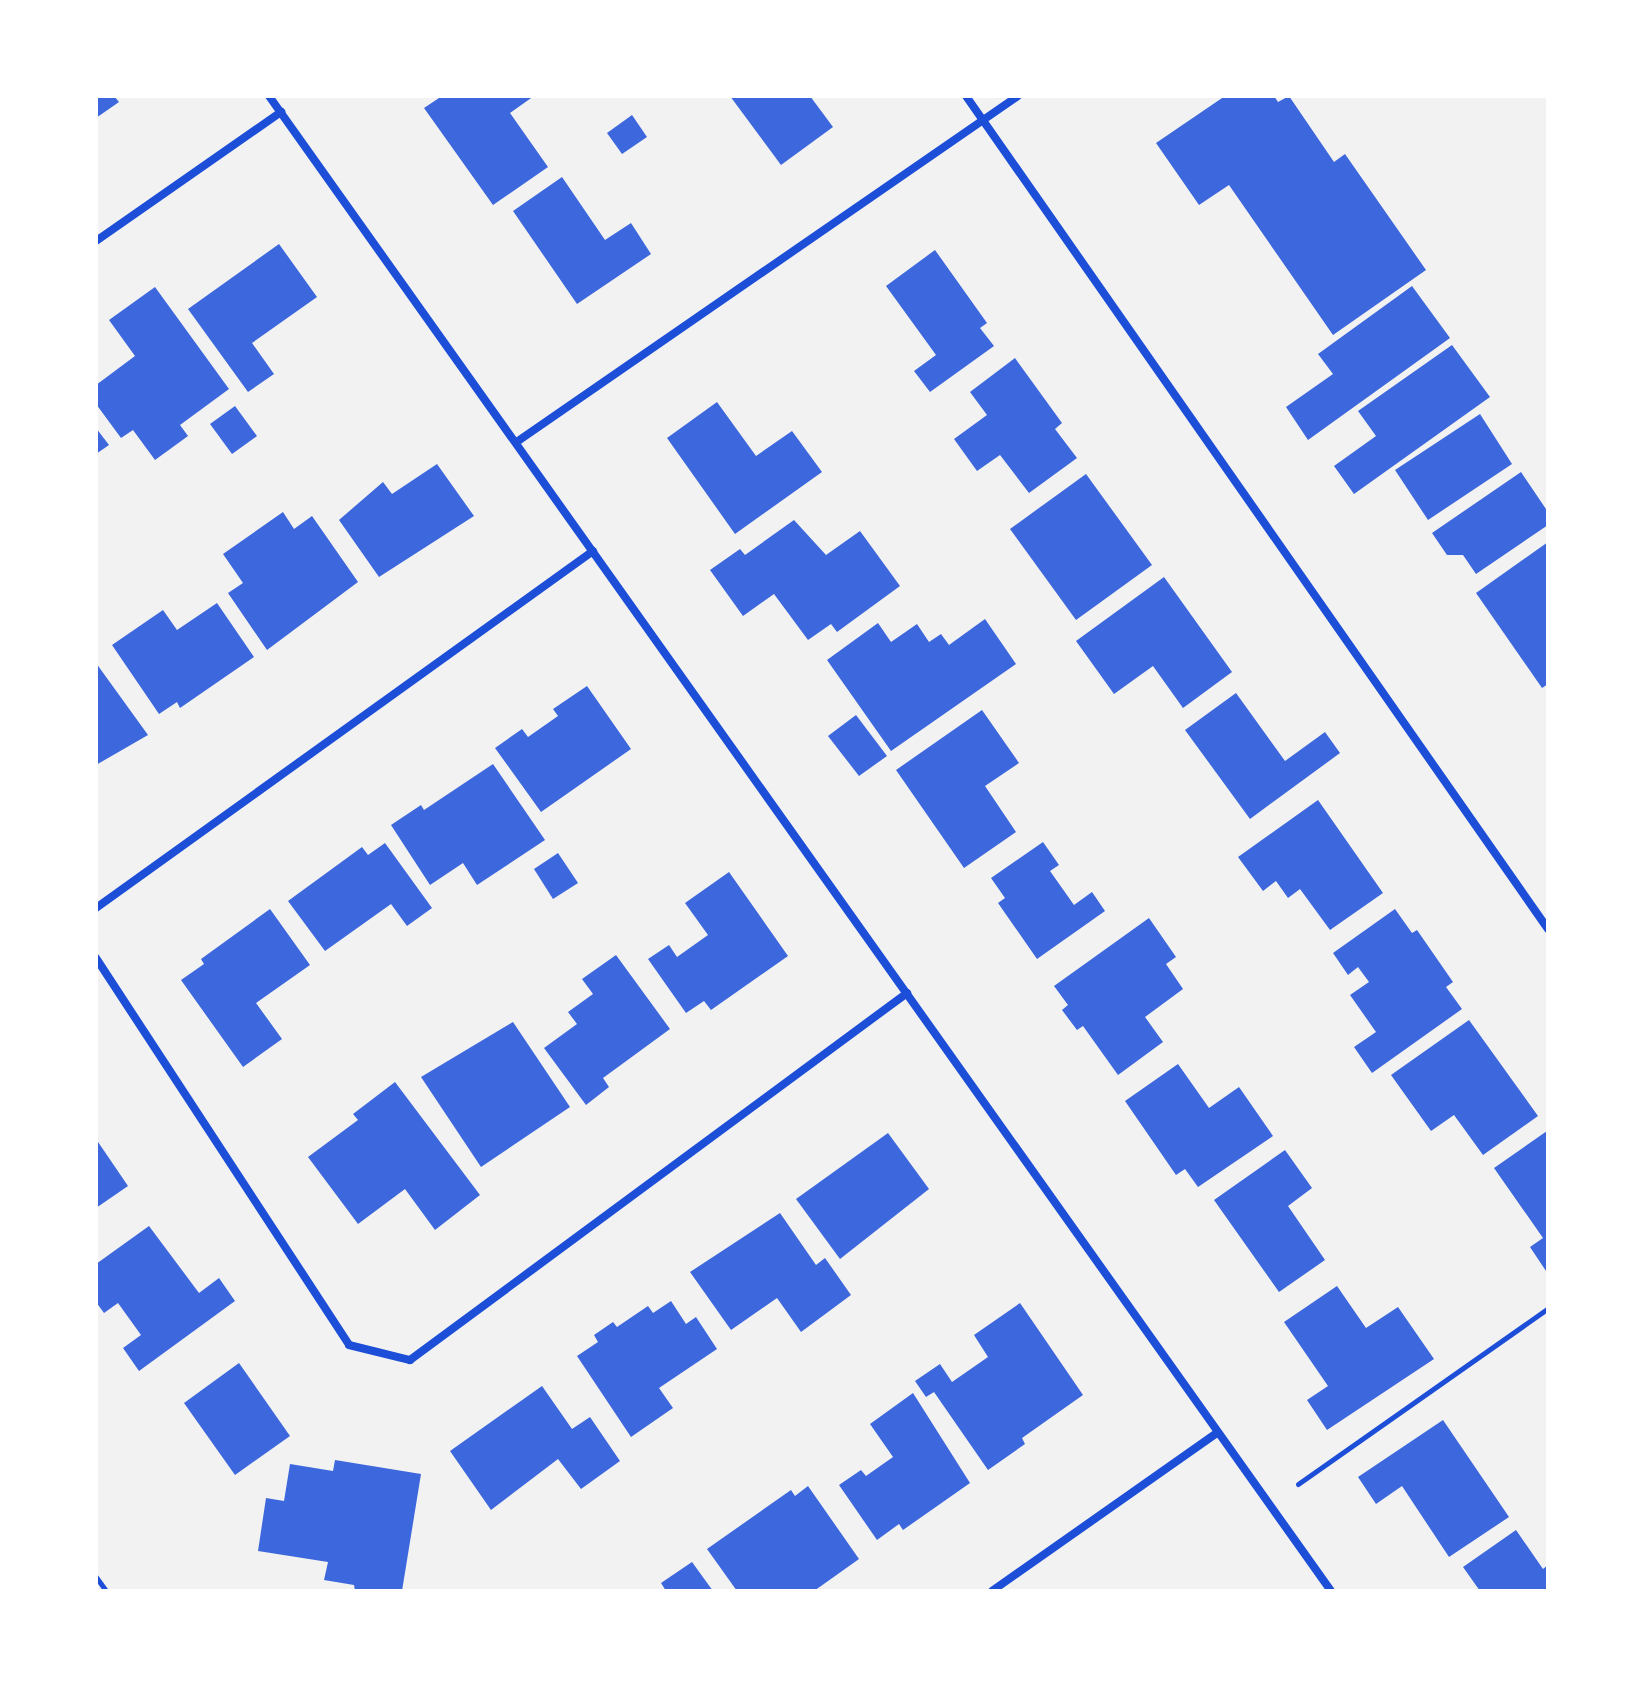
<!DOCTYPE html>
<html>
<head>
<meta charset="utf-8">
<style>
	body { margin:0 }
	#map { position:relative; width:1644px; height:1687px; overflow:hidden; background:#f2f2f2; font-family:"DM Sans",sans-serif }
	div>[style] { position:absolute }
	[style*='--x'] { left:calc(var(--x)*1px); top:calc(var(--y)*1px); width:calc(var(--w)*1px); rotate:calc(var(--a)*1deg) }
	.building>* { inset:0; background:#3d67dc }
	.path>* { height:5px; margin:-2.5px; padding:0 2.5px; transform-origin:2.5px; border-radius:2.5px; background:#1d4ed8 }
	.minor>* { height:8px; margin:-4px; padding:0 4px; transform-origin:4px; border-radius:4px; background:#1d4ed8 }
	span { translate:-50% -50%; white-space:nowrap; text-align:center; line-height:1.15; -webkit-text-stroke:8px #fff; paint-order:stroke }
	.frame { position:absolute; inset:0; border:98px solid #fff; pointer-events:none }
</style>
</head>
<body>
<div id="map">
	<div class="building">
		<div style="clip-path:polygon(96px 96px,114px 96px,119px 102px,96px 118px)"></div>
		<div style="clip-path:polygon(442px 96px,534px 96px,510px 113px,548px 167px,493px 205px,424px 108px)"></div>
		<div style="clip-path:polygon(730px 96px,810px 96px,833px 127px,781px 165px)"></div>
		<div style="clip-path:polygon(1225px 96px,1274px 96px,1278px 102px,1289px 96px,1334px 162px,1345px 154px,1426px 270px,1333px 335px,1229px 185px,1199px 205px,1156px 143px)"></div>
		<div style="clip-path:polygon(632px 115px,647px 137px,622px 154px,607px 133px)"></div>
		<div style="clip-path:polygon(562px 177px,605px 240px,631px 223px,651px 254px,577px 304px,513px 211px)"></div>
		<div style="clip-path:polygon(279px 244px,317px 297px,252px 343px,274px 374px,248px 392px,188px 309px)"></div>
		<div style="clip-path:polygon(935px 250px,987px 323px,980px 328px,994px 346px,930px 392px,914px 371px,936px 355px,886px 286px)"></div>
		<div style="clip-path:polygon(1412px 286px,1450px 338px,1308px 440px,1286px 407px,1333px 374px,1318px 354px)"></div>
		<div style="clip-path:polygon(155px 287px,229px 389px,180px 425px,188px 436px,155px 460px,133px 430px,121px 438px,96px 404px,96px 385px,135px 356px,109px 320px)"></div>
		<div style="clip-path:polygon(1452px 345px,1490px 397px,1354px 494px,1334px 466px,1376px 436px,1358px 411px)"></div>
		<div style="clip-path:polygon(1015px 358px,1062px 423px,1055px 429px,1077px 458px,1029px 493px,1000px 455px,977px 471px,954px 439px,987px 415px,970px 392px)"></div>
		<div style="clip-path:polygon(717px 402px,756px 456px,792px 431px,822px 472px,735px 534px,667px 438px)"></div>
		<div style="clip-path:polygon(235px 406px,257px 436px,232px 454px,210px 424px)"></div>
		<div style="clip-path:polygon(1480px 414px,1512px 464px,1428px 520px,1395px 470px)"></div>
		<div style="clip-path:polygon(96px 428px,109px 445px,96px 454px)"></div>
		<div style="clip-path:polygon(437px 464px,474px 516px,379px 577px,339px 520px,383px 482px,392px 494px)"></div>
		<div style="clip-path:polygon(1521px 472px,1548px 512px,1548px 525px,1476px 574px,1463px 555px,1447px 555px,1432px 533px)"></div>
		<div style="clip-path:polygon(1086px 474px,1152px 565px,1076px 620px,1010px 529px)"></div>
		<div style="clip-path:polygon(283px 512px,294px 529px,312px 516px,358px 582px,267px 650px,228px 593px,243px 583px,223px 554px)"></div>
		<div style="clip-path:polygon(794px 520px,826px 555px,860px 531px,900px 586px,837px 632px,831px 624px,808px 640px,774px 594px,743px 616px,710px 570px,740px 549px,745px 555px)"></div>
		<div style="clip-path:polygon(1548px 542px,1548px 684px,1542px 688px,1476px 593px)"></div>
		<div style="clip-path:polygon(1164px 577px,1232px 672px,1183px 708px,1153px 666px,1114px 694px,1076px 641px)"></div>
		<div style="clip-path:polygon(217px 603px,254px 657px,180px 708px,177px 702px,159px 714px,112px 645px,163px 610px,177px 630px)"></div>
		<div style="clip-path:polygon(985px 619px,1016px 664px,891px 751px,827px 660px,878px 623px,891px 642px,917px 624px,929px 642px,941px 634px,949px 645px)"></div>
		<div style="clip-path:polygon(96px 663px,148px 735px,96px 765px)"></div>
		<div style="clip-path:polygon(587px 686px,631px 749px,541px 812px,495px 748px,522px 729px,528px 737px,558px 716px,553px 709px)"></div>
		<div style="clip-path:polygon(1236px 693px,1285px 761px,1325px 732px,1340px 753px,1250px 819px,1185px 730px)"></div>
		<div style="clip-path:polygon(982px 710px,1019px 763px,985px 786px,1016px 832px,964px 868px,896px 770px)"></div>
		<div style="clip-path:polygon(856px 715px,887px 756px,859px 776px,828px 736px)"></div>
		<div style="clip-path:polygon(493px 764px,545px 840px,477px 885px,463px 863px,430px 885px,391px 825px,421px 805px,424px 810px)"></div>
		<div style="clip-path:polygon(1318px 800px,1383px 893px,1330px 930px,1300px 889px,1288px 898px,1276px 881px,1263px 891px,1238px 857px)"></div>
		<div style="clip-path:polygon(1043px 842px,1059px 865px,1050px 871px,1074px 905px,1092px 892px,1105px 911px,1037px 959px,998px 903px,1005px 898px,991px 878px)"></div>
		<div style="clip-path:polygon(385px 843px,432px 908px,407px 926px,391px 904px,325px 951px,288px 901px,362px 847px,368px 855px)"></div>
		<div style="clip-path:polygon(558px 853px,578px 883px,553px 899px,534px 869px)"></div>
		<div style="clip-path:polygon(729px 872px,788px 956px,711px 1010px,704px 1001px,686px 1013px,648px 959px,669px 945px,677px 957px,708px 935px,685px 903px)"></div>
		<div style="clip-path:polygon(270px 909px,310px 965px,256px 1003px,282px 1039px,243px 1067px,181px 980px,204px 964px,201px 959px)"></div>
		<div style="clip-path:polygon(1395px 909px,1412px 933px,1417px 930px,1453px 982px,1446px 987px,1462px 1009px,1372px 1073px,1354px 1047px,1376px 1032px,1350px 995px,1369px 982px,1358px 967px,1348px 975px,1333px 953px)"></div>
		<div style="clip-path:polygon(1149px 918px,1176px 957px,1166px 964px,1183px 989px,1145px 1017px,1163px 1042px,1118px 1075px,1083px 1026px,1077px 1030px,1062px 1010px,1068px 1005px,1054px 986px)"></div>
		<div style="clip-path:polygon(616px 955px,670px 1029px,603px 1078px,609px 1087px,586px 1105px,544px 1048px,577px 1024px,568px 1012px,593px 994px,582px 979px)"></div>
		<div style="clip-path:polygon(1469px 1020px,1538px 1116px,1483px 1155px,1454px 1115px,1431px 1131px,1391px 1075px)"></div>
		<div style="clip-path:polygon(513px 1022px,570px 1107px,481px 1167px,421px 1077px)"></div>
		<div style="clip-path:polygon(1178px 1064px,1209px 1108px,1239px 1087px,1273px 1136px,1198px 1187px,1185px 1169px,1176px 1175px,1125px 1101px)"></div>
		<div style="clip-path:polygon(395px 1082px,480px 1195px,435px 1230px,405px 1189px,358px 1224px,308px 1157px,358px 1120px,353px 1114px)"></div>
		<div style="clip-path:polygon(1547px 1131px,1548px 1133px,1548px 1274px,1530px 1247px,1543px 1238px,1494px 1168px)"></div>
		<div style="clip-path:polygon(888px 1133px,929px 1189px,840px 1259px,796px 1199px)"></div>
		<div style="clip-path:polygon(96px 1139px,128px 1186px,96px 1208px)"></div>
		<div style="clip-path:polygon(1285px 1150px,1312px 1188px,1288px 1206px,1325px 1260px,1279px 1292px,1214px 1200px)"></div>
		<div style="clip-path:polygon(780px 1213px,816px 1265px,825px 1258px,851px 1295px,801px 1332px,777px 1298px,731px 1330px,690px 1272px)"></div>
		<div style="clip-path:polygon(149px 1226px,199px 1293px,219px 1278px,235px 1301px,139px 1371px,123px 1348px,141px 1335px,118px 1303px,104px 1313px,96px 1302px,96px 1264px)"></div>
		<div style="clip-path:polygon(1337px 1286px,1366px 1328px,1398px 1307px,1434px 1359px,1327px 1430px,1307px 1400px,1328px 1386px,1284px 1322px)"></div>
		<div style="clip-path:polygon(671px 1301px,686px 1324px,696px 1317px,717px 1349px,659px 1388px,673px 1408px,631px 1437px,577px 1356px,598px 1342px,594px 1335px,613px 1322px,617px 1327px,648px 1306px,653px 1313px)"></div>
		<div style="clip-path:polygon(1020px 1303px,1083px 1395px,1022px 1438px,1025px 1444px,988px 1470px,934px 1392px,926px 1397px,915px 1381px,940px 1364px,952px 1382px,988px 1357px,974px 1335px)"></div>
		<div style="clip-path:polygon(239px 1363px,290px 1436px,235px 1475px,184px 1403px)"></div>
		<div style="clip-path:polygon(542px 1386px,572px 1429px,590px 1417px,620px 1461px,581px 1489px,558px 1459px,491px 1510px,450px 1451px)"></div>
		<div style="clip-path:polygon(913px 1393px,970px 1483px,903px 1530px,899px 1524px,877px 1540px,839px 1485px,861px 1470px,866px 1476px,893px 1457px,870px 1424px)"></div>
		<div style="clip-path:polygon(1443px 1420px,1509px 1517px,1449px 1557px,1402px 1486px,1376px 1504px,1358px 1477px)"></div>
		<div style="clip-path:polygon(335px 1460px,421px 1474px,402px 1591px,355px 1591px,354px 1585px,324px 1580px,328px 1562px,258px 1551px,266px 1498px,284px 1501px,290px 1464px,333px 1471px)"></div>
		<div style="clip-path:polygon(808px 1486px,859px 1559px,814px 1591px,737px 1591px,707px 1549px,791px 1490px,795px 1496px)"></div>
		<div style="clip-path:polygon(1516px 1530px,1543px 1569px,1548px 1565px,1548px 1591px,1480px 1591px,1463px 1567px)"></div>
		<div style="clip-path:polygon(692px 1562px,713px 1591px,666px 1591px,661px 1583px)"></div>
	</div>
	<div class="path">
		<div style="--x:1298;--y:1484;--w:306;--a:-35.1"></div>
		<div style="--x:96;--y:1577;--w:17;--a:54"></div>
	</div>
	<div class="minor">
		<div style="--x:269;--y:96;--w:1834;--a:54.61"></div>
		<div style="--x:966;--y:96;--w:1016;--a:55.06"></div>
		<div style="--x:96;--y:241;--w:226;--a:-34.9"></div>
		<div style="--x:518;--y:441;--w:607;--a:-34.61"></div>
		<div style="--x:96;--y:908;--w:612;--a:-35.69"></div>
		<div style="--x:96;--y:958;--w:462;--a:56.8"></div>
		<div style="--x:349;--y:1345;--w:63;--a:13.8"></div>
		<div style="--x:410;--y:1360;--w:618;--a:-36.44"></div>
		<div style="--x:992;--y:1591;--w:275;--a:-35.1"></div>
	</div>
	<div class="frame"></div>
</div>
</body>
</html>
